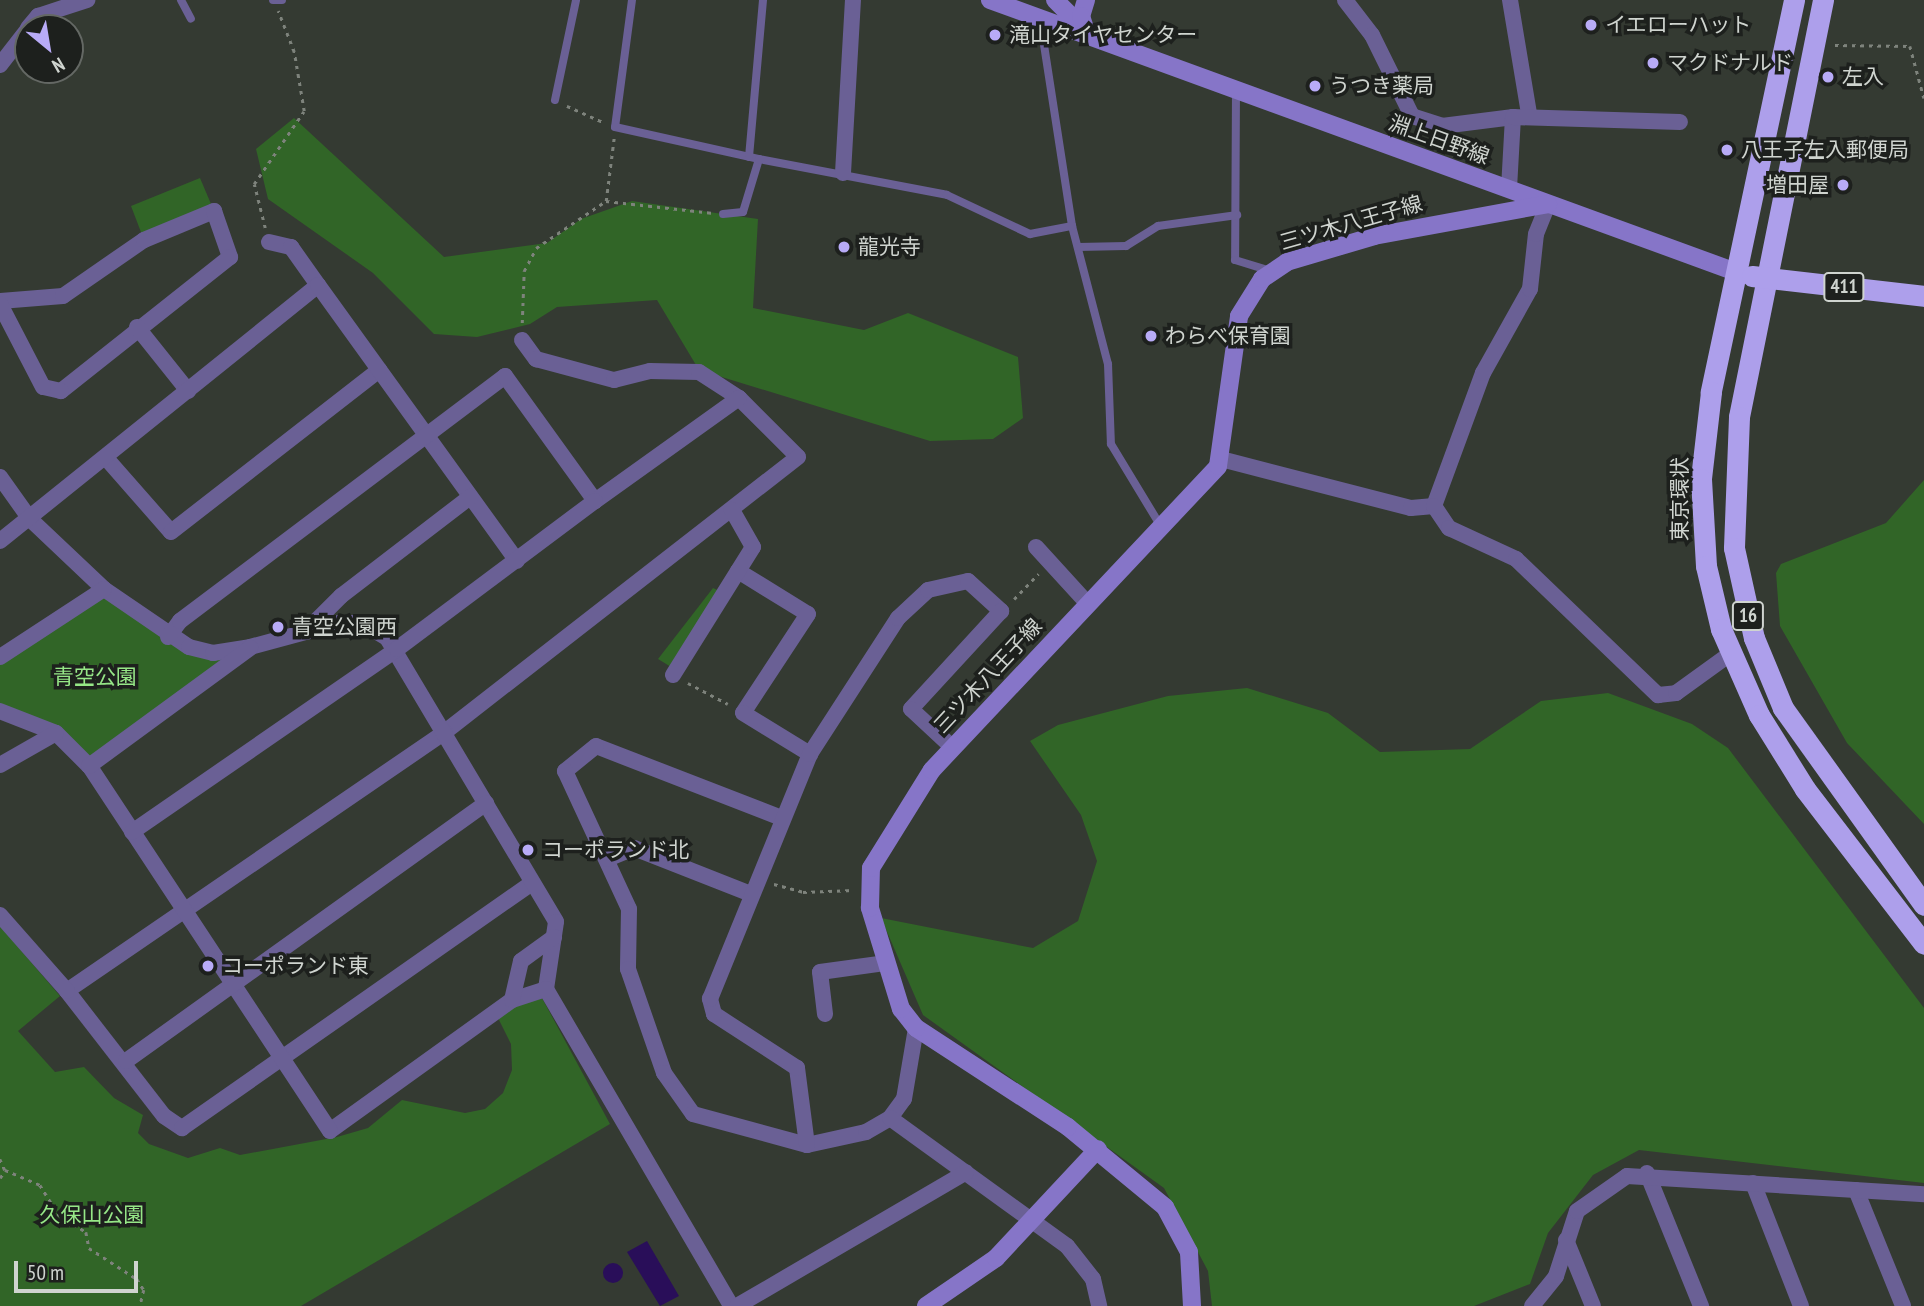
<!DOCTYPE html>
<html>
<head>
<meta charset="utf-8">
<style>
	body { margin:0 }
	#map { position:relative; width:1924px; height:1306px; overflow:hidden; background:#343a32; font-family:"PT Sans Narrow","Noto Sans JP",sans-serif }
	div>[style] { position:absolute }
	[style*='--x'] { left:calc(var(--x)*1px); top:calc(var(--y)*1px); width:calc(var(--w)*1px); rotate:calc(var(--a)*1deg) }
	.green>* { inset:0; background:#316527 }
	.water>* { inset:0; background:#290e59 }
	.round { border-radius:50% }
	.path>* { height:2.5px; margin-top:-1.25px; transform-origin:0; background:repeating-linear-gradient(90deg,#7e837c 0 3.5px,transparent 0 8.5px) }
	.lane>* { height:8px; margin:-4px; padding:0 4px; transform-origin:4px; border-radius:4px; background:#6a6095 }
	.street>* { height:16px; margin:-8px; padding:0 8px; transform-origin:8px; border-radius:8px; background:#6a6095 }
	.secondary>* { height:18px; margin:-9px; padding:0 9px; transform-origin:9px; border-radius:9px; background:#8675c8 }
	.highway>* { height:21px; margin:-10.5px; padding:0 10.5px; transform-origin:10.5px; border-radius:10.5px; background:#ad9feb }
	.dots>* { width:19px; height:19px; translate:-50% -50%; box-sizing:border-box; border:4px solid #1d201d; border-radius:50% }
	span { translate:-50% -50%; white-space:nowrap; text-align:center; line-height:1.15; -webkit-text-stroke:7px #1d201d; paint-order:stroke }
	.shield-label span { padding:2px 5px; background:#1d201d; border:2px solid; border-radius:5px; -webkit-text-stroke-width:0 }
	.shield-label { font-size:19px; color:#cfd4cf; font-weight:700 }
	.poi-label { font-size:21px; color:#cfd4cf }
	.left { translate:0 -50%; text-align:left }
	.right { translate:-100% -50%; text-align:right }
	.street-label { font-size:21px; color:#cfd4cf }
	.park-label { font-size:21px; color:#96e787 }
	.north { position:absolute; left:14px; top:14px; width:70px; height:70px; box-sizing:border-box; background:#1d201d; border:2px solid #646864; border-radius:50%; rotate:150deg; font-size:19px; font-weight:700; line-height:28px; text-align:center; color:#cfd4cf }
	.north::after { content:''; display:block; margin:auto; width:24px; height:32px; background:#b8abf7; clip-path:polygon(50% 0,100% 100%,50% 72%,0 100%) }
	.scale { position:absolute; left:14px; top:1261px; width:124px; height:32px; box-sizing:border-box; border:4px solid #cfd4cf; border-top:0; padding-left:9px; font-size:21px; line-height:24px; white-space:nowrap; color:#cfd4cf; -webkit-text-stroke:5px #1d201d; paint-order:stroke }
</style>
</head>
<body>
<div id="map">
	<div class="green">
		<div style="clip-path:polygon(294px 118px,444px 257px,547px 243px,581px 219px,632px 201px,758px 219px,753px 308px,864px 330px,908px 313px,1018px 357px,1023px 418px,993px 439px,930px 441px,699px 370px,657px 300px,557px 307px,530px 324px,477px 337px,434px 334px,373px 273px,268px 199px,256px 149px)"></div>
		<div style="clip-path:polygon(200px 178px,214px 211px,144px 240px,131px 206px)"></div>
		<div style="clip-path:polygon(1924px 480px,1924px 824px,1847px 743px,1780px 626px,1776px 573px,1781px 564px,1886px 523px)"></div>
		<div style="clip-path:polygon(713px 588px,724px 593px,676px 670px,658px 659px)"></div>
		<div style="clip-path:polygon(104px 589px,189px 647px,250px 647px,89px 766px,55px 733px,0 711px,0 657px)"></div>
		<div style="clip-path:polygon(1247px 688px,1328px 713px,1380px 752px,1470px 749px,1541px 701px,1608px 693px,1692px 724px,1728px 748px,1924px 1008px,1924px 1183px,1639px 1150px,1593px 1175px,1548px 1233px,1530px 1284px,1474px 1306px,1212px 1306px,1208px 1271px,1164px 1188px,923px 1015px,881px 918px,1033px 948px,1078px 921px,1097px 861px,1081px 815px,1030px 741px,1058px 725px,1168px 696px)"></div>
		<div style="clip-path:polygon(0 926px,60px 996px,18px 1031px,55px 1072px,84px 1067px,114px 1098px,143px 1115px,138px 1133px,149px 1144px,188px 1158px,220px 1148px,240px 1155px,337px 1137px,368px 1128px,402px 1100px,465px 1113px,485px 1109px,503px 1093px,512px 1070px,511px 1044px,497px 1016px,535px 996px,542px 998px,610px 1124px,301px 1306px,0 1306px)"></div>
	</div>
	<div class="water">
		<div style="clip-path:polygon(647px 1241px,679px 1296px,660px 1306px,627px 1252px)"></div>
		<div class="round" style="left:603px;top:1263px;width:20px;height:20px"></div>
	</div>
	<div class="path">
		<div style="--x:1835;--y:45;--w:75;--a:0.8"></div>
		<div style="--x:1910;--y:46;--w:54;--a:74.9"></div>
		<div style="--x:567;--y:106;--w:39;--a:24"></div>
		<div style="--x:606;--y:201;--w:64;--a:-82.8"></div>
		<div style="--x:265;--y:228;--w:45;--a:-104"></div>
		<div style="--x:254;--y:184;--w:88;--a:-55.6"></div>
		<div style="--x:304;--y:111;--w:60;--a:-99.6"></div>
		<div style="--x:294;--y:52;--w:44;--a:-111.3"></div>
		<div style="--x:522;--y:323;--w:52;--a:-87.8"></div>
		<div style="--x:524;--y:271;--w:26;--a:-62"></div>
		<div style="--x:536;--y:248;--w:84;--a:-33.9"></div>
		<div style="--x:606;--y:201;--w:108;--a:6.4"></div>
		<div style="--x:1014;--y:599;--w:35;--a:-46"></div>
		<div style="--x:688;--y:683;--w:45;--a:27.7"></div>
		<div style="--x:774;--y:884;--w:30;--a:15"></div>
		<div style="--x:803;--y:892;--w:51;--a:-2.2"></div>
		<div style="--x:0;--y:1159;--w:12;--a:66"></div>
		<div style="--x:5;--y:1170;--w:38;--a:23"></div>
		<div style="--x:40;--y:1185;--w:36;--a:58"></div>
		<div style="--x:59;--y:1215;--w:32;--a:32"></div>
		<div style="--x:86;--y:1232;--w:16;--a:79"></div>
		<div style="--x:89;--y:1248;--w:57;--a:32.9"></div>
		<div style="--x:137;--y:1279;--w:13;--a:58"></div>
		<div style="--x:144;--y:1290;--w:16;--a:104"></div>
		<div style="--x:0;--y:1178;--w:9;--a:-58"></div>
	</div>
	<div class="lane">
		<div style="--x:181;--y:0;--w:21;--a:62"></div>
		<div style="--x:273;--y:0;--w:9;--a:0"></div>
		<div style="--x:632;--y:0;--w:128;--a:97.6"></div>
		<div style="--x:615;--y:127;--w:148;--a:12.5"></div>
		<div style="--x:1040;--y:19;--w:209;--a:81.2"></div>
		<div style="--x:1072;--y:226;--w:143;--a:75.4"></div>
		<div style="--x:1108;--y:364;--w:80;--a:87.9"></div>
		<div style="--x:1111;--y:444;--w:95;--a:58.8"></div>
		<div style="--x:1236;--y:89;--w:171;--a:90.3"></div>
		<div style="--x:1235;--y:260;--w:37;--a:17"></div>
		<div style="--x:555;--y:100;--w:102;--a:-78.1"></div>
		<div style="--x:749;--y:157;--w:158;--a:-84.9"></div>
		<div style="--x:723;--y:214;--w:20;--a:-6"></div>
		<div style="--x:743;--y:212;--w:55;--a:-73.2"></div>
		<div style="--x:759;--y:159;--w:191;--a:10.8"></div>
		<div style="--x:947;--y:195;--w:92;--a:25.2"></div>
		<div style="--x:1030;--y:234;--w:43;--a:-10.8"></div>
		<div style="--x:1078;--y:247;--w:48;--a:-1.2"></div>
		<div style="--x:1126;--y:246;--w:38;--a:-32"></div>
		<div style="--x:1158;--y:226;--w:80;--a:-7.9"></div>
	</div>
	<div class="street">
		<div style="--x:1345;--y:0;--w:44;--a:52.4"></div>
		<div style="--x:1372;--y:35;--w:90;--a:63.7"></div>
		<div style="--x:1412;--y:116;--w:32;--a:18"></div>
		<div style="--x:1442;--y:126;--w:72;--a:-7.2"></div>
		<div style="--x:1513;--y:117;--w:72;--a:93.2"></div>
		<div style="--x:1510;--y:0;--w:115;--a:80.5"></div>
		<div style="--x:28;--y:28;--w:16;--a:-50"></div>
		<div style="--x:38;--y:16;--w:52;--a:-18.1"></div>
		<div style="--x:0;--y:65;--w:46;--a:-52.1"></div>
		<div style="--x:1513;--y:117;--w:167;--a:1.7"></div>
		<div style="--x:843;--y:173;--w:173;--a:-86.7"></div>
		<div style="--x:269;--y:242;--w:23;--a:13"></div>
		<div style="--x:291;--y:247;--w:47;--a:54.6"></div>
		<div style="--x:0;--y:301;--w:63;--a:-4.5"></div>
		<div style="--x:63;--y:296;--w:98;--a:-34.7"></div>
		<div style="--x:144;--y:240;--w:76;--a:-22.5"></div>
		<div style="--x:214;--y:211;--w:49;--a:70.8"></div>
		<div style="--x:230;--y:257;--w:216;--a:141.6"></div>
		<div style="--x:61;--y:391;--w:18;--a:-167"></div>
		<div style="--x:43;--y:387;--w:93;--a:-117.4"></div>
		<div style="--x:137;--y:327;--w:82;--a:51.4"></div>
		<div style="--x:522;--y:340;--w:24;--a:54"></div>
		<div style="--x:536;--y:359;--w:81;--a:15.1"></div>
		<div style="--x:614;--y:380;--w:37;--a:-14"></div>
		<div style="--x:650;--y:371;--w:49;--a:1.2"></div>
		<div style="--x:699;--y:372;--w:48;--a:33"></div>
		<div style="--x:739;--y:398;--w:83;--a:45"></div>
		<div style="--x:798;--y:457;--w:447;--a:142.1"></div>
		<div style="--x:445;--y:732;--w:458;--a:145.6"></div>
		<div style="--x:67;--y:991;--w:158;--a:52.2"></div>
		<div style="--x:164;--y:1116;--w:22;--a:34"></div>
		<div style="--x:182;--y:1128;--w:427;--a:-35"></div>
		<div style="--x:106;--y:458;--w:98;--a:48.7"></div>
		<div style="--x:171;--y:532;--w:264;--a:-37.9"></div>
		<div style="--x:1221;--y:459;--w:196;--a:14.5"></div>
		<div style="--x:1411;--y:508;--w:23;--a:-5"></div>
		<div style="--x:1434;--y:506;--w:142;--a:-69.8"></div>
		<div style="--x:1483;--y:373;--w:96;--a:-60.8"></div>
		<div style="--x:1530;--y:289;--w:55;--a:-83.8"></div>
		<div style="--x:1536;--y:234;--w:32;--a:-68"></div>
		<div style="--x:0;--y:477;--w:52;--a:54.5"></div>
		<div style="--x:30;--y:519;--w:102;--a:43.4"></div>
		<div style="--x:104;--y:589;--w:103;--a:34.3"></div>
		<div style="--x:189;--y:647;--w:25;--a:14"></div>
		<div style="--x:213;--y:653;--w:37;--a:-9"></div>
		<div style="--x:250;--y:647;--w:92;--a:-15.1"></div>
		<div style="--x:339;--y:623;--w:23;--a:0"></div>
		<div style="--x:362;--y:623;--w:29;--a:31"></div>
		<div style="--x:387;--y:638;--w:330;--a:59.2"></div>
		<div style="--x:556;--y:922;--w:68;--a:98.5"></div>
		<div style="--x:546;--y:989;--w:36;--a:162"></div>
		<div style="--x:512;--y:1000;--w:224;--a:144.3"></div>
		<div style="--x:330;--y:1131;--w:437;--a:-123.4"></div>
		<div style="--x:89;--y:766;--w:47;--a:-135"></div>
		<div style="--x:56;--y:733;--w:60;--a:-158.6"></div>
		<div style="--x:1434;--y:506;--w:27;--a:56"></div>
		<div style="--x:1449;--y:528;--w:74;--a:24.8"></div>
		<div style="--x:1516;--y:559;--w:197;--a:43.8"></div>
		<div style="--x:1658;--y:695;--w:18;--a:-6"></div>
		<div style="--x:1676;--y:693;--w:67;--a:-35.8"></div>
		<div style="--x:0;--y:541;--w:408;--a:-38.8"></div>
		<div style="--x:318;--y:285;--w:340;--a:54.2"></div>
		<div style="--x:1036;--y:547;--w:77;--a:47.6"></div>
		<div style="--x:738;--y:571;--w:82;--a:31.6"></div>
		<div style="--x:808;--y:614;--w:118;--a:123.3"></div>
		<div style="--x:743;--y:713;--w:79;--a:31.5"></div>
		<div style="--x:307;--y:630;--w:48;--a:-45"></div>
		<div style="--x:341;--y:596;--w:163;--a:-37.5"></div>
		<div style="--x:168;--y:637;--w:20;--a:-53"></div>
		<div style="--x:180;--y:621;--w:407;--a:-37"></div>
		<div style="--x:505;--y:376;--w:154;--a:54.2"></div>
		<div style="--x:595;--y:501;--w:177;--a:-35.6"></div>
		<div style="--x:0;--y:657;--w:124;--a:-33.2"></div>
		<div style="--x:673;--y:675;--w:151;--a:-58"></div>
		<div style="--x:753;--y:547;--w:43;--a:-119.6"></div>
		<div style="--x:0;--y:765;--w:64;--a:-29.7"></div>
		<div style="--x:89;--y:766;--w:200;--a:-36.2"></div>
		<div style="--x:779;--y:817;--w:196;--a:-158.8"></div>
		<div style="--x:596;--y:746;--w:40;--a:141"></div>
		<div style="--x:565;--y:771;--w:152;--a:65.1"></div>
		<div style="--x:629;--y:909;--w:60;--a:91"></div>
		<div style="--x:628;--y:969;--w:110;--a:70.9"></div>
		<div style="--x:664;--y:1073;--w:50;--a:54.7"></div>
		<div style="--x:693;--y:1114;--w:118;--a:15.2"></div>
		<div style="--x:807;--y:1145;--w:60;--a:-12.4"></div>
		<div style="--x:866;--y:1132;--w:28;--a:-30"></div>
		<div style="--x:890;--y:1118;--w:24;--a:-54"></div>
		<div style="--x:904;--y:1099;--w:72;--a:-80.4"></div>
		<div style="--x:132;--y:832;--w:322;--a:-34.6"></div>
		<div style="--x:397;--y:649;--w:247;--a:-36.8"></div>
		<div style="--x:607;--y:859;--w:29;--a:-22"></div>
		<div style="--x:634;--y:848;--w:126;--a:21.5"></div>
		<div style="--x:0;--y:915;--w:101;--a:48.6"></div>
		<div style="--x:546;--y:989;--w:367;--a:59.7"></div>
		<div style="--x:512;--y:1000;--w:40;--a:-77"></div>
		<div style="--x:521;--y:961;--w:41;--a:-36"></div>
		<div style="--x:825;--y:1014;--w:42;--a:-96.8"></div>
		<div style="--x:820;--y:972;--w:67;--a:-7.8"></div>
		<div style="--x:126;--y:1061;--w:443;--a:-35.6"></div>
		<div style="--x:890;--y:1118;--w:218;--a:35.9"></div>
		<div style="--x:1067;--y:1246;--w:42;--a:51.8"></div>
		<div style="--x:1093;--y:1279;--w:28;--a:77"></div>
		<div style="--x:807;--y:1145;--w:78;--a:-97.4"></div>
		<div style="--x:797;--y:1068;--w:99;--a:-147"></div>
		<div style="--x:714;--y:1014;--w:16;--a:-105"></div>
		<div style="--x:710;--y:999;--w:265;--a:-67.8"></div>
		<div style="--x:810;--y:754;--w:162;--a:-57.1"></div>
		<div style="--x:898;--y:618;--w:41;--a:-43"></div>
		<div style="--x:928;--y:590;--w:41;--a:-12.7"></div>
		<div style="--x:968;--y:581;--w:45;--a:42.3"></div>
		<div style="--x:1001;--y:611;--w:133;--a:132.6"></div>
		<div style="--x:911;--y:709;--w:56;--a:42.8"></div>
		<div style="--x:1647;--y:1173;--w:144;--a:67.9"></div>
		<div style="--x:1753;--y:1183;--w:132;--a:68.7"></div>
		<div style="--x:1856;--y:1190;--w:125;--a:67.9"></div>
		<div style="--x:1566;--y:1240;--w:71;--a:67.8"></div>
		<div style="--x:737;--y:1306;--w:265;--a:-30.3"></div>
		<div style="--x:1532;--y:1306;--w:38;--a:-51"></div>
		<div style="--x:1556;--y:1276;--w:68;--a:-72.1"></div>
		<div style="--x:1577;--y:1211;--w:61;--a:-35"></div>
		<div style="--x:1627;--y:1176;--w:298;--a:3.5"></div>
	</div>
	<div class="secondary">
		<div style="--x:990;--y:0;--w:794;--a:20.03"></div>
		<div style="--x:1055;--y:0;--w:44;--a:45"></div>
		<div style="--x:1086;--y:0;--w:17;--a:107"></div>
		<div style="--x:1081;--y:16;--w:16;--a:72"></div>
		<div style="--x:926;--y:1306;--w:85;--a:-34.4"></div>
		<div style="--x:996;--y:1258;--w:149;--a:-46.9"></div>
		<div style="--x:1192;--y:1306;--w:54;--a:-93.2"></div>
		<div style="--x:1189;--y:1252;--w:51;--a:-118.1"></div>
		<div style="--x:1165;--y:1207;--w:126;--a:-140.5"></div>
		<div style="--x:1068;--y:1127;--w:181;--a:-146.9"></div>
		<div style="--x:916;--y:1028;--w:24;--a:-128"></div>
		<div style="--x:901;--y:1009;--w:106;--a:-107.1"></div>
		<div style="--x:870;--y:908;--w:40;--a:-88.6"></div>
		<div style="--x:871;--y:868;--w:115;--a:-58.1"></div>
		<div style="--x:932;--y:770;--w:417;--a:-46.7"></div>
		<div style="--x:1218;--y:466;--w:151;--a:-82"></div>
		<div style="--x:1239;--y:316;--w:44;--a:-58.1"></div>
		<div style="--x:1262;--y:279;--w:30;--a:-34"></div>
		<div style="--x:1287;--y:262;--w:91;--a:-16.6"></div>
		<div style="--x:1374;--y:236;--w:177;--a:-10.4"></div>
	</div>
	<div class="highway">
		<div style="--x:1794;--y:0;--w:401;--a:102"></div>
		<div style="--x:1711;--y:392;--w:88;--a:96.6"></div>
		<div style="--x:1701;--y:479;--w:87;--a:86.7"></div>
		<div style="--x:1706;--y:566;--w:65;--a:76.6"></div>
		<div style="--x:1721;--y:629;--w:94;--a:66.2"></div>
		<div style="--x:1759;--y:715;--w:87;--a:58.1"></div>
		<div style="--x:1805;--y:789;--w:195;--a:52.5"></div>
		<div style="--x:1823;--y:0;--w:425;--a:101.4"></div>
		<div style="--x:1739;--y:417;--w:131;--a:92.2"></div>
		<div style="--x:1734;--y:548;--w:92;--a:77.5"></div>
		<div style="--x:1754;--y:638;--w:76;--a:67.5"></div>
		<div style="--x:1783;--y:708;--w:242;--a:54.4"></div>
		<div style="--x:1752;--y:276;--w:173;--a:6.6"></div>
	</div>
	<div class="dots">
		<div style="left:1591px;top:25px;background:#b8abf7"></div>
		<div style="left:995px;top:35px;background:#b8abf7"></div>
		<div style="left:1653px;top:63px;background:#b8abf7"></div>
		<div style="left:1828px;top:77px;background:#b8abf7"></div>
		<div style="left:1315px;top:86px;background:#b8abf7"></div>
		<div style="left:1727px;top:150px;background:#b8abf7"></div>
		<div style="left:1843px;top:185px;background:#b8abf7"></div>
		<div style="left:844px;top:247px;background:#b8abf7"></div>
		<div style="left:1151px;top:336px;background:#b8abf7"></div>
		<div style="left:278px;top:627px;background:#b8abf7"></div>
		<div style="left:528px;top:850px;background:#b8abf7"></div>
		<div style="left:208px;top:966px;background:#b8abf7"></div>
	</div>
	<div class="shield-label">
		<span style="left:1844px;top:287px">411</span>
		<span style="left:1748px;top:616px">16</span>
	</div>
	<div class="poi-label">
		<span class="left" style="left:1605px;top:25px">イエローハット</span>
		<span class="left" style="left:1009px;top:35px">滝山タイヤセンター</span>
		<span class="left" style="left:1667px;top:63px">マクドナルド</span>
		<span class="left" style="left:1842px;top:77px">左入</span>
		<span class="left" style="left:1329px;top:86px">うつき薬局</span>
		<span class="left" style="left:1741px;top:150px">八王子左入郵便局</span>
		<span class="right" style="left:1829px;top:185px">増田屋</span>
		<span class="left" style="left:858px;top:247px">龍光寺</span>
		<span class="left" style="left:1165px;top:336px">わらべ保育園</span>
		<span class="left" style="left:292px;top:627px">青空公園西</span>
		<span class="left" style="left:542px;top:850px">コーポランド北</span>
		<span class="left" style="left:222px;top:966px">コーポランド東</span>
	</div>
	<div class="street-label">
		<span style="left:1439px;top:140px;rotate:20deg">淵上日野線</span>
		<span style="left:1351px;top:223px;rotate:-16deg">三ツ木八王子線</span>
		<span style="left:1680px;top:499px;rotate:-90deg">東京環状</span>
		<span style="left:988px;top:676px;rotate:-47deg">三ツ木八王子線</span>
	</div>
	<div class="park-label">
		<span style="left:95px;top:677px">青空公園</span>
		<span style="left:92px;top:1215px">久保山公園</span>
	</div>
	<div class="north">N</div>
	<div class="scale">50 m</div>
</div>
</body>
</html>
